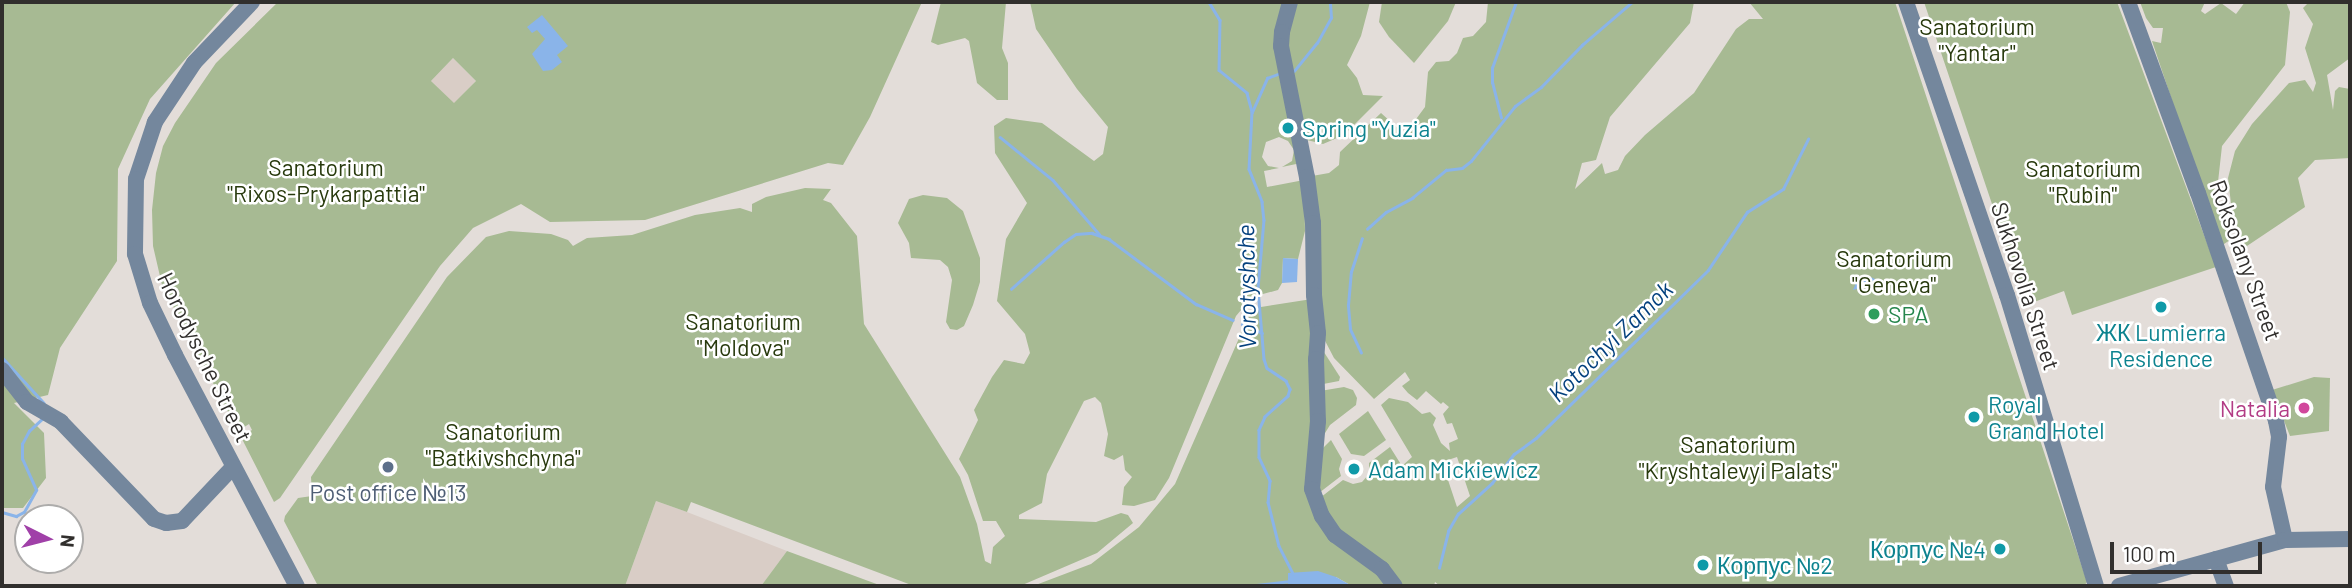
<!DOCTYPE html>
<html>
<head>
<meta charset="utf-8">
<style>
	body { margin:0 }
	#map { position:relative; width:2352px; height:588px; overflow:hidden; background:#e3ddd9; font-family:Barlow,sans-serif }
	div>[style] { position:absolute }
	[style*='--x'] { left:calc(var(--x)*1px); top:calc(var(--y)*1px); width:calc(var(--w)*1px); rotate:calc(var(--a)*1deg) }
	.built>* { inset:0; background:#d9cdc6 }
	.green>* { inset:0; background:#a7ba93 }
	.water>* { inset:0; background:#8ab4e9 }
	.stream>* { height:2.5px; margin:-1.25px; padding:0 1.25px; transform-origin:1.25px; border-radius:1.25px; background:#8ab4e9 }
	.minor>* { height:16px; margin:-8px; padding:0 8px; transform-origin:8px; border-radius:8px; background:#74879d }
	.dots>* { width:19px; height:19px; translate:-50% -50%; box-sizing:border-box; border:4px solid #fff; border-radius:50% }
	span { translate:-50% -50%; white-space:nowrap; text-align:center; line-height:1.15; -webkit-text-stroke:5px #fff; paint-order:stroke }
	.park-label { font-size:23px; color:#283a0d }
	.culture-label { font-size:23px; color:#0d838f }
	.left { translate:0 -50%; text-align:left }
	.right { translate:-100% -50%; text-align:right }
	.street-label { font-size:23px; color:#312f2d }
	.leisure-label { font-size:23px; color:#27864d }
	.hotel-label { font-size:23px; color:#b23c85 }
	.service-label { font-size:23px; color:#4e5e75 }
	.water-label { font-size:24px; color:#04417e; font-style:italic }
	.frame { position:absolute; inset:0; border:4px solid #312f2d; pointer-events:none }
	.north { position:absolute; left:14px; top:504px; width:70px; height:70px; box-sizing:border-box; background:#fff; border:2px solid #adacab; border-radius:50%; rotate:96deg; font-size:19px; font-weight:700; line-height:28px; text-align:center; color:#312f2d }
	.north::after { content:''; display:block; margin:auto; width:24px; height:32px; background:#a040a8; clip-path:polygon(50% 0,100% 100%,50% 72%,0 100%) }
	.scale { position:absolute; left:2110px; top:542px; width:152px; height:32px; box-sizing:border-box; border:4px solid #312f2d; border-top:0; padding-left:9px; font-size:21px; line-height:24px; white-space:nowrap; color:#312f2d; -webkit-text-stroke:5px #fff; paint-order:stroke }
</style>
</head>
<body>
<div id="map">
	<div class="built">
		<div style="clip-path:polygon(453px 58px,476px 81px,454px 104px,431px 81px)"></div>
		<div style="clip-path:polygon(656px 501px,687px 512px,787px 551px,761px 586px,625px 586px)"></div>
	</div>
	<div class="green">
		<div style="clip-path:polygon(2px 2px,236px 2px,150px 99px,118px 169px,117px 261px,60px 348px,48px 395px,14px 403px,44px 433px,46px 478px,23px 508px,2px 508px)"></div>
		<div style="clip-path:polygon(evenodd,278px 2px,922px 2px,870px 117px,843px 165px,828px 163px,645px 220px,550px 222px,521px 204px,473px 228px,440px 266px,280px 498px,274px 502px,241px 437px,252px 430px,249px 424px,238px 431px,162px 285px,153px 246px,152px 210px,156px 173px,163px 146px,175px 123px,216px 63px,278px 2px,453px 58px,476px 81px,454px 103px,431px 81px,453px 58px)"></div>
		<div style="clip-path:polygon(941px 2px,1006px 2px,1002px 48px,1008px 63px,1008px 100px,997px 100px,977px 83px,969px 41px,965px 38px,938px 45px,931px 42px)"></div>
		<div style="clip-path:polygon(1030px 2px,1284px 2px,1301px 163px,1282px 167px,1292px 161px,1294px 150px,1288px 141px,1279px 137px,1266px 142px,1262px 157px,1268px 166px,1279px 168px,1264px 171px,1267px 187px,1304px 180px,1305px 231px,1298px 259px,1283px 258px,1282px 283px,1278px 290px,1252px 297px,1236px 316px,1169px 478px,1155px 500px,1134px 506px,1122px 505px,1124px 487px,1132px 477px,1125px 470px,1123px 455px,1114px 460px,1104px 456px,1108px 434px,1101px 403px,1095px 397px,1084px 401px,1047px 474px,1042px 503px,1019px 515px,1019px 519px,1096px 522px,1121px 513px,1128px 515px,1133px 523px,1097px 553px,1020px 586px,914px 586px,691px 502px,687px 512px,656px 501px,625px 586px,318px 586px,284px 521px,285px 516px,298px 498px,312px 496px,311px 477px,447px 277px,486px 237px,509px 231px,551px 234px,568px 240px,573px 246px,587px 238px,632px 235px,695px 215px,740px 208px,752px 212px,752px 204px,766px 197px,805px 188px,831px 189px,823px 200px,831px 203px,857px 236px,864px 324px,960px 477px,977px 524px,985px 561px,991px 564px,993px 547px,1005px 536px,996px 521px,983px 521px,968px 475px,959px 459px,978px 420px,974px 410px,992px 377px,1004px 360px,1024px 364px,1030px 353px,1025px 334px,997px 301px,1006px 239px,1027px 203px,995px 153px,994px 126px,1006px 118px,1042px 123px,1094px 161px,1103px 154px,1108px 127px,1077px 89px,1036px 29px)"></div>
		<div style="clip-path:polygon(1294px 2px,1370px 2px,1361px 36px,1347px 65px,1357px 78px,1363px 95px,1383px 96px,1344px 135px,1323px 144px,1307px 140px,1286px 44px)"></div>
		<div style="clip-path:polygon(1382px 2px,1456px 2px,1448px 21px,1414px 63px,1389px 37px,1379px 22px)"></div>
		<div style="clip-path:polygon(evenodd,1488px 2px,1694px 2px,1690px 23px,1610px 117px,1596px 160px,1582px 163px,1575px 189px,1602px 163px,1605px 174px,1618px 170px,1625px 156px,1645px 135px,1694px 93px,1736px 29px,1749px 19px,1763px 19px,1749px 2px,1895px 2px,2087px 582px,2084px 586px,1440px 586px,1435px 582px,1434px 586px,1397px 586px,1336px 534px,1316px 501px,1343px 480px,1353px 484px,1362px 482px,1369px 474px,1369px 463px,1390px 447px,1402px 466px,1412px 457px,1381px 405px,1389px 398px,1408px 402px,1422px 414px,1430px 412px,1436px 418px,1433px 425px,1441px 443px,1450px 451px,1449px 443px,1458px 439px,1452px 423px,1447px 424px,1443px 414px,1449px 407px,1443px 402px,1441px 404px,1426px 391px,1417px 400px,1408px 393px,1402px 386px,1410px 380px,1405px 372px,1374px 399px,1334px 358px,1322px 335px,1312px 176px,1329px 173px,1339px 165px,1340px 152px,1381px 113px,1402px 132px,1408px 130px,1425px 107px,1428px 72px,1436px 62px,1449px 61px,1457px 53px,1463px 38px,1473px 36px,1486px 22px,1488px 2px,1457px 457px,1470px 496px,1457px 507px,1442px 462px,1457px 457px)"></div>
		<div style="clip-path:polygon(1924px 2px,2117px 2px,2216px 267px,2072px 315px,2064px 291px,2026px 305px)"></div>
		<div style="clip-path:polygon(2140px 2px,2205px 2px,2201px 11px,2205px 14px,2221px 3px,2236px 14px,2245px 2px,2286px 2px,2290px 12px,2285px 65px,2222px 146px,2217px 191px,2230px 240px,2221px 246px,2152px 41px,2161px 43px,2163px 28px,2153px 28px,2146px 18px)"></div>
		<div style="clip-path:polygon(2309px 2px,2350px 2px,2350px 58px,2327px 75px,2333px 110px,2335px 91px,2339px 87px,2350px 89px,2350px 158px,2315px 160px,2298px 178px,2305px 207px,2244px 248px,2232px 212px,2228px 178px,2235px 151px,2252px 124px,2289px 83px,2305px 80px,2313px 92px,2316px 83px,2305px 48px,2313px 24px,2303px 8px)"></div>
		<div style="clip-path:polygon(923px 195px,947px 198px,963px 211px,980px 258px,980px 282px,973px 305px,964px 326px,957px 330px,950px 329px,946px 322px,952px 280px,948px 267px,940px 260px,911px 258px,909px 243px,898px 223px,909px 199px)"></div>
		<div style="clip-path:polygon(1312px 299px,1321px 518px,1394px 586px,1352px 586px,1336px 577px,1288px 585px,1290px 586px,1033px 586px,1091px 564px,1139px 527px,1175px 484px,1247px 320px,1254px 310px,1261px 307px)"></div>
		<div style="clip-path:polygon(1320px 346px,1340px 377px,1339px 381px,1318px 385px)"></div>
		<div style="clip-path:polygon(2314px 377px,2330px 378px,2329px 431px,2290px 436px,2272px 390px)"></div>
		<div style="clip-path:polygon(1344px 387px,1353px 390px,1357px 398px,1356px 405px,1330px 425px,1322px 438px,1320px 391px)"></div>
		<div style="clip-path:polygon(1368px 411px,1386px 440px,1364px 456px,1351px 454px,1339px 434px)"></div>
		<div style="clip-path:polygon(1331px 440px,1342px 459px,1339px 469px,1341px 476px,1315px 496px,1323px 448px)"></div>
		<div style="clip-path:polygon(787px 551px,882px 586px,761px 586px)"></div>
	</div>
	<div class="water">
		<div style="clip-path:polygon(542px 15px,568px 46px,557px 55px,562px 62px,552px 70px,543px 71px,532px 54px,545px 39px,537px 30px,532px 33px,527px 27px)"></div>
		<div style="clip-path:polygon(1283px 258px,1298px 259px,1297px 282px,1282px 283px)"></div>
		<div style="clip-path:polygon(1866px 275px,1875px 279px,1875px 284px,1853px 290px,1858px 278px)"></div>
		<div style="clip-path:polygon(1318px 571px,1336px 577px,1352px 586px,1288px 585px,1288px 573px)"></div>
	</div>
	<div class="stream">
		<div style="--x:1209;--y:2;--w:21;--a:59"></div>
		<div style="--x:1220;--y:20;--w:50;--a:91.1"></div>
		<div style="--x:1219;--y:70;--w:36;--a:39"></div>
		<div style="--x:1247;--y:93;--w:20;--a:75"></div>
		<div style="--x:1252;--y:112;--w:57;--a:93"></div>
		<div style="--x:1249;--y:169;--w:35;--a:68"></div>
		<div style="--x:1262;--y:202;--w:18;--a:84"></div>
		<div style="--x:1264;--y:220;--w:69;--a:95"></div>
		<div style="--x:1258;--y:289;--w:70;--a:85.1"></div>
		<div style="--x:1264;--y:359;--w:9;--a:72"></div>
		<div style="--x:1267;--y:368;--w:23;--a:34"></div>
		<div style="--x:1286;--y:381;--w:9;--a:63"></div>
		<div style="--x:1290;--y:389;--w:7;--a:106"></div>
		<div style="--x:1288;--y:396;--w:31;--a:138"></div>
		<div style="--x:1265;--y:417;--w:14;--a:115"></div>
		<div style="--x:1259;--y:430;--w:27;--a:90"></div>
		<div style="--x:1259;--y:457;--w:26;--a:65"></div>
		<div style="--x:1270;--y:481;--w:21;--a:95"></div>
		<div style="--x:1268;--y:502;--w:45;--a:76"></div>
		<div style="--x:1279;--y:546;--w:31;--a:63"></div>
		<div style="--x:1294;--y:71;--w:36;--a:-51"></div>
		<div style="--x:1317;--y:43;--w:29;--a:-61"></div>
		<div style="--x:1331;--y:18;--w:16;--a:-94"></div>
		<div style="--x:1252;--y:112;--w:37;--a:-66"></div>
		<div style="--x:1267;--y:78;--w:15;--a:-20"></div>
		<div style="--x:1501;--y:118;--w:36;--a:-104"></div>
		<div style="--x:1492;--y:83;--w:15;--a:-90"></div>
		<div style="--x:1492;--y:68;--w:70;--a:-70"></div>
		<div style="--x:1000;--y:137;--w:68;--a:39.1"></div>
		<div style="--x:1053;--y:180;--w:72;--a:49.5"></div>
		<div style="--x:1367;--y:229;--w:25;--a:-42"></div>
		<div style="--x:1386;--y:212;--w:30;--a:-28"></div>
		<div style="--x:1412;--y:198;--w:44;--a:-39.5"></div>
		<div style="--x:1446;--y:170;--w:16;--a:-7"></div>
		<div style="--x:1462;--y:168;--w:11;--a:-38"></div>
		<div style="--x:1471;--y:161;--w:70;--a:-51.3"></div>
		<div style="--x:1515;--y:106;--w:32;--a:-36"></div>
		<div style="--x:1541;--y:87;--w:59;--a:-45.7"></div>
		<div style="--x:1582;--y:45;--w:66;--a:-40.7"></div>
		<div style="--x:1011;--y:289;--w:71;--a:-41.6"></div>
		<div style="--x:1064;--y:242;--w:14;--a:-34"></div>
		<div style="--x:1076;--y:234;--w:16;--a:-4"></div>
		<div style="--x:1092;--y:233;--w:18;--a:19"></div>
		<div style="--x:1109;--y:239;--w:109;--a:36.8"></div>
		<div style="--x:1196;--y:304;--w:40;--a:23.4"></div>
		<div style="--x:1242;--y:324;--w:22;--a:24"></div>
		<div style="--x:1361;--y:353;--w:26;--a:-115"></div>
		<div style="--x:1350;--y:329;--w:24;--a:-95"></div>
		<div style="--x:1348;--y:305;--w:33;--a:-85"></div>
		<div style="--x:1351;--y:272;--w:35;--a:-72"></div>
		<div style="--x:2;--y:357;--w:62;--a:47.6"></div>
		<div style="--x:2;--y:512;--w:15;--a:16"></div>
		<div style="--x:16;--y:516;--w:9;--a:-27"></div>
		<div style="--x:24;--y:512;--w:25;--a:-61"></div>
		<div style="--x:36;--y:490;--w:34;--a:-114"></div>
		<div style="--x:22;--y:459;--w:15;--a:-90"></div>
		<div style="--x:22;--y:444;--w:15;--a:-62"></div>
		<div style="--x:29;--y:431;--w:18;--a:-43"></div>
		<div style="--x:1439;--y:568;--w:38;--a:-76"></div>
		<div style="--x:1448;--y:531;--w:20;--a:-60"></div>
		<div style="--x:1458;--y:514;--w:46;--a:-42.4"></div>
		<div style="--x:1492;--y:483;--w:36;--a:-53"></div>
		<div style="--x:1514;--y:454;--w:27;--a:-36"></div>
		<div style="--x:1536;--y:438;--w:240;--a:-44.3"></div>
		<div style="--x:1708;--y:270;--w:70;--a:-56.1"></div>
		<div style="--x:1747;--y:212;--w:43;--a:-32.6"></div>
		<div style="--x:1783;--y:189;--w:56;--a:-63.4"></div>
		<div style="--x:1248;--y:586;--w:42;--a:-6.8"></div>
	</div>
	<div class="minor">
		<div style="--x:252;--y:2;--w:84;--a:133.6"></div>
		<div style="--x:194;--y:63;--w:71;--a:123.5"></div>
		<div style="--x:155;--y:122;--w:60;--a:108.4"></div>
		<div style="--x:136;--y:179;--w:75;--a:90.8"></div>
		<div style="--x:135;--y:254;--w:51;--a:73"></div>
		<div style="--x:150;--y:303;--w:58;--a:64.3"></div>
		<div style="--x:175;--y:355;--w:261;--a:62.2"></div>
		<div style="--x:1290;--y:2;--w:31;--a:105"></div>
		<div style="--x:1282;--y:32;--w:14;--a:94"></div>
		<div style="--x:1281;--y:46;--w:134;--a:78.8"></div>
		<div style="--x:1307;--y:177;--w:46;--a:82.6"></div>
		<div style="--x:1313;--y:223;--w:72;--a:89.2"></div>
		<div style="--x:1314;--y:295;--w:38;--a:84"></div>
		<div style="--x:1318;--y:333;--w:26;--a:94"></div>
		<div style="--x:1316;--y:359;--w:62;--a:88.2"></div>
		<div style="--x:1318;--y:421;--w:68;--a:95"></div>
		<div style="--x:1312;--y:489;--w:29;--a:70"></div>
		<div style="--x:1322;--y:516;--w:23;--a:56"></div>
		<div style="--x:1335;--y:535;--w:58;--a:35.9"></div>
		<div style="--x:1382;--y:569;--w:21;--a:53"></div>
		<div style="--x:1906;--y:2;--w:310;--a:71"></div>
		<div style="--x:2007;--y:295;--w:304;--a:73"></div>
		<div style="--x:2128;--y:2;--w:203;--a:69.9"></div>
		<div style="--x:2198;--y:193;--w:241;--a:71.1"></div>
		<div style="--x:2276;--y:421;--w:16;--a:79"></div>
		<div style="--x:2279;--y:437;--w:50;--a:96.8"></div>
		<div style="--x:2273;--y:487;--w:54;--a:77.2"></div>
		<div style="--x:2;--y:370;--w:41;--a:52"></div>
		<div style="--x:27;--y:402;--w:39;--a:30"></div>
		<div style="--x:61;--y:422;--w:134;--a:46.2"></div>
		<div style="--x:154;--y:519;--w:13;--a:18"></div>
		<div style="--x:166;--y:523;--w:16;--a:-7"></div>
		<div style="--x:182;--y:521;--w:74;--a:-46.6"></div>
		<div style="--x:2216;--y:559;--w:29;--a:70"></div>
		<div style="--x:2119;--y:586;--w:172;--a:-15.5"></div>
		<div style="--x:2285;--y:540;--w:65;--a:-0.9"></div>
	</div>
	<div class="dots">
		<div style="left:1288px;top:128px;background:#0f9aa8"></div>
		<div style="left:2161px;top:307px;background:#0f9aa8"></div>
		<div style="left:1874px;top:314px;background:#2e9e5b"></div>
		<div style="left:2304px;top:408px;background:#d1479c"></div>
		<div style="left:1974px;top:417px;background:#0f9aa8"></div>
		<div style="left:388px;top:467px;background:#5c6f8a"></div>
		<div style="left:1354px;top:469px;background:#0f9aa8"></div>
		<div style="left:2000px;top:549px;background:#0f9aa8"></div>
		<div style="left:1703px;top:565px;background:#0f9aa8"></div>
	</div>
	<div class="park-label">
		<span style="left:1977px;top:39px">Sanatorium<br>"Yantar"</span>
		<span style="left:326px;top:180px">Sanatorium<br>"Rixos-Prykarpattia"</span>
		<span style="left:2083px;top:181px">Sanatorium<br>"Rubin"</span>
		<span style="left:1894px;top:271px">Sanatorium<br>"Geneva"</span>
		<span style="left:743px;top:334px">Sanatorium<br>"Moldova"</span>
		<span style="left:503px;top:444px">Sanatorium<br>"Batkivshchyna"</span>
		<span style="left:1738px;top:457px">Sanatorium<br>"Kryshtalevyi Palats"</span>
	</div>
	<div class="culture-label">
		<span class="left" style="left:1302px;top:128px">Spring "Yuzia"</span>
		<span style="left:2161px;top:345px">ЖК Lumierra<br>Residence</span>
		<span class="left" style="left:1988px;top:417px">Royal<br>Grand Hotel</span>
		<span class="left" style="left:1368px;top:469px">Adam Mickiewicz</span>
		<span class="right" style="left:1986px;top:549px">Корпус №4</span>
		<span class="left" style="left:1717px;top:565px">Корпус №2</span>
	</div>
	<div class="street-label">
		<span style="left:2246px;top:260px;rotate:70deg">Roksolany Street</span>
		<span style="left:2026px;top:286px;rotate:72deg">Sukhovolia Street</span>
		<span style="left:205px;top:357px;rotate:64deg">Horodysche Street</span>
	</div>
	<div class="leisure-label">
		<span class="left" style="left:1888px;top:314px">SPA</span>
	</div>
	<div class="hotel-label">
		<span class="right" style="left:2290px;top:408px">Natalia</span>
	</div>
	<div class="service-label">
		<span style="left:388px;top:492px">Post office №13</span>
	</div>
	<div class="water-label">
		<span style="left:1246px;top:287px;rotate:-91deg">Vorotyshche</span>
		<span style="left:1610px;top:341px;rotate:-44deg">Kotochyi Zamok</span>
	</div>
	<div class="frame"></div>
	<div class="north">N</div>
	<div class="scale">100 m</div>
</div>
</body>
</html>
